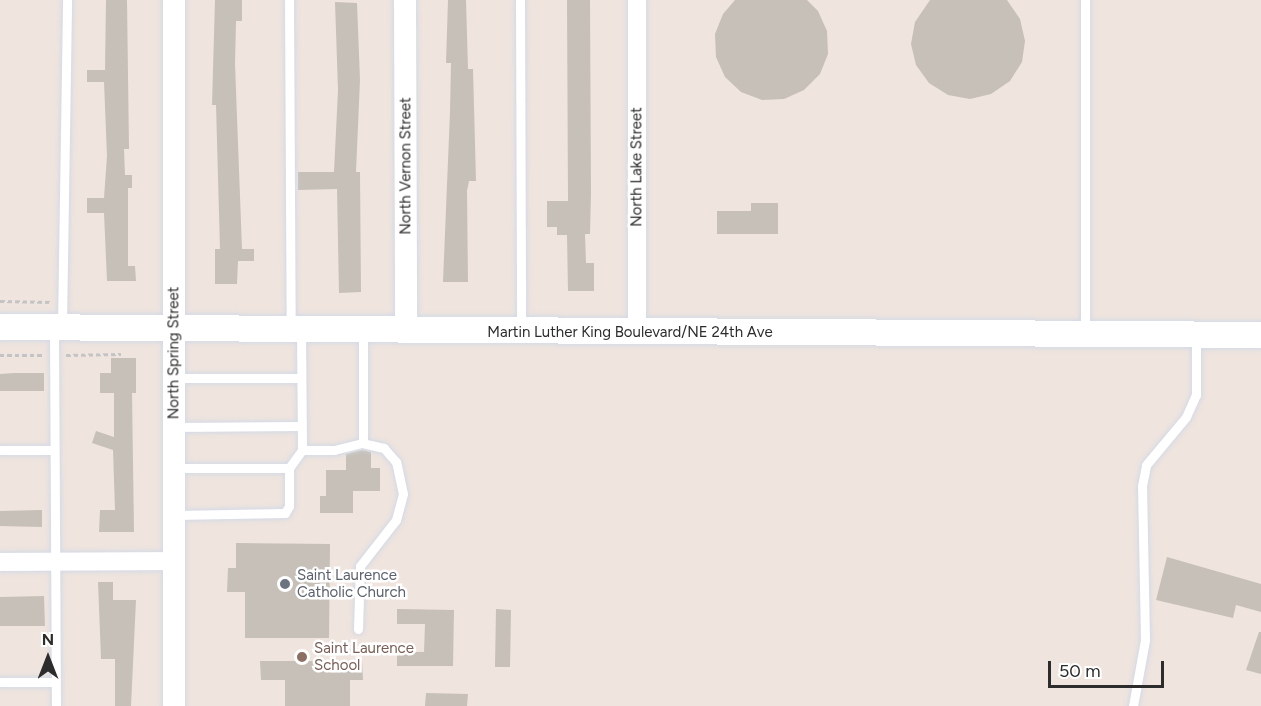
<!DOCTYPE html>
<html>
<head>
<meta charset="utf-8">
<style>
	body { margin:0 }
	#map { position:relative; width:1261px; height:706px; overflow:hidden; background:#efe4de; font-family:Figtree,sans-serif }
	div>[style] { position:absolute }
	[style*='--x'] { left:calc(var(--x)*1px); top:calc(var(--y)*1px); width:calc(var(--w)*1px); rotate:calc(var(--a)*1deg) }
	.building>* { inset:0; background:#c6c0b9 }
	.path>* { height:3px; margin-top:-1.5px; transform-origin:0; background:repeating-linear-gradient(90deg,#c4c4c4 0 4.5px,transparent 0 7.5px) }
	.roads { filter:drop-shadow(0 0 2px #d3dae6) drop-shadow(0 0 2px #d3dae6) }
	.service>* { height:9px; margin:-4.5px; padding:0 4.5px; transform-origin:4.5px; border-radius:4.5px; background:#fff }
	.minor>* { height:18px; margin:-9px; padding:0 9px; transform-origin:9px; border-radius:9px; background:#fff }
	.tertiary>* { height:22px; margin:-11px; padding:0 11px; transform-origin:11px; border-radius:11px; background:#fff }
	.secondary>* { height:26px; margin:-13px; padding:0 13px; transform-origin:13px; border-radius:13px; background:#fff }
	.dots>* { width:16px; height:16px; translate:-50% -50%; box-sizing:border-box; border:3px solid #fff; border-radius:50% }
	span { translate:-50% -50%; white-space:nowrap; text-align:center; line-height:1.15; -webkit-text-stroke:5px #fff; paint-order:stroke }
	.street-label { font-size:15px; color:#2c2c2c }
	.worship-label { font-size:15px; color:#5b616d }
	.left { translate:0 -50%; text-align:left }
	.education-label { font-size:15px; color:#785e54 }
	.north { position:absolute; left:18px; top:628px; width:60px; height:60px; -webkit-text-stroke:4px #fff; paint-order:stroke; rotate:0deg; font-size:16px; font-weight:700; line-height:24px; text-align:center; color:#2c2c2c }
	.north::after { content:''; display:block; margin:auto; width:21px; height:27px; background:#2c2c2c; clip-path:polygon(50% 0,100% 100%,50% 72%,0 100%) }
	.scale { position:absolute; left:1048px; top:661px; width:116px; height:27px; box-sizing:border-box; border:3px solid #2c2c2c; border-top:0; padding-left:8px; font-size:18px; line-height:21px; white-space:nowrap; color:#2c2c2c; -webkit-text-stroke:4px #fff; paint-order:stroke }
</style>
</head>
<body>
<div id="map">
	<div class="building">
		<div style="clip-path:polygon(106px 0,127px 0,129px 149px,124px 149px,125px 175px,132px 175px,132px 188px,128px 188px,128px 266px,135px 266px,136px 281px,107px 281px,104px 213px,87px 213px,87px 198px,104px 198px,107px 156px,104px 82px,87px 82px,87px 70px,105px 70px)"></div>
		<div style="clip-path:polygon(215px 0,242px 0,242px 21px,236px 21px,235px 64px,242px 249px,254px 249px,254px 261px,238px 261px,237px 284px,215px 284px,215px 249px,220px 249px,216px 105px,212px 105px)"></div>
		<div style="clip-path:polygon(448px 0,466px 0,468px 69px,473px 69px,476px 181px,469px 181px,467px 191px,468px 282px,443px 282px,450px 112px,451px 63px,446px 63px)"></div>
		<div style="clip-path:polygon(567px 0,590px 0,591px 193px,590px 234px,585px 234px,586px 263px,594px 263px,594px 291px,568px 291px,567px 235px,557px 235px,557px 227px,547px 227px,547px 201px,568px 201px)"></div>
		<div style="clip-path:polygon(735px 0,807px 0,818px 11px,827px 31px,828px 54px,820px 74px,804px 90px,784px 99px,762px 100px,741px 92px,725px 77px,716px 57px,715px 34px,723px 14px)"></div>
		<div style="clip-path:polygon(930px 0,1007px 0,1020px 19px,1025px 41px,1022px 62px,1010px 81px,991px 94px,970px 99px,948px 95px,929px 83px,916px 65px,911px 44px,915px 22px)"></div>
		<div style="clip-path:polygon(335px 2px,357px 3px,360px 80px,356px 172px,360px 172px,361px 292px,339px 293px,337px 189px,298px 190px,298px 172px,334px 172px,338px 90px)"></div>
		<div style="clip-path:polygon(751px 203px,778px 203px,778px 234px,717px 234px,717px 211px,751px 211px)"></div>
		<div style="clip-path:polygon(111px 358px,136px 358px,136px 393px,132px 393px,134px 532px,99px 532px,100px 510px,115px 510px,113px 450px,92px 443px,96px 431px,114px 437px,114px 393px,100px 393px,100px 373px,111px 373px)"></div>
		<div style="clip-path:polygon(15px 373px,44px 373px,44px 391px,0 391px,0 374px)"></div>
		<div style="clip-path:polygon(362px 450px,371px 452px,371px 468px,380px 468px,380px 491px,353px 491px,353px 513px,320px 513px,320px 496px,326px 496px,326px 470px,346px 470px,346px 454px)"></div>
		<div style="clip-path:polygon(42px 510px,42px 527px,0 526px,0 511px)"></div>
		<div style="clip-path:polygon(236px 543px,330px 544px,329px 638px,245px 638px,245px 592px,227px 592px,228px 568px,236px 568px)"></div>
		<div style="clip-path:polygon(1167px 557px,1261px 584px,1261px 612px,1236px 605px,1233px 618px,1156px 600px)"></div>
		<div style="clip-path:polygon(98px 582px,113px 582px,113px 600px,136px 600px,131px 706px,115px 706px,115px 659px,101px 659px)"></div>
		<div style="clip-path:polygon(44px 596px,45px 626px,0 626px,0 597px)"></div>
		<div style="clip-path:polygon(397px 609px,454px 610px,453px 666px,397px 666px,397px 652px,424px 652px,425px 624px,397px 624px)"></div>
		<div style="clip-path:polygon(496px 609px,511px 610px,510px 667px,495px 667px)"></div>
		<div style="clip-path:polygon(1259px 632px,1261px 632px,1261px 674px,1246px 670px)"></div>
		<div style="clip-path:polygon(260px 661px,362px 661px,363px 680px,350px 680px,350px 706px,285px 706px,285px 680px,261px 680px)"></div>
		<div style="clip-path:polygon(426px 693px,468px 694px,467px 706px,425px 706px)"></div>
	</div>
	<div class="path">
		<div style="--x:0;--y:301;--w:52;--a:1.1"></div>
		<div style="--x:0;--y:355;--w:44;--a:0"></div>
		<div style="--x:66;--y:355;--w:55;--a:-1"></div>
	</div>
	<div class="roads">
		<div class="service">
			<div style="--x:289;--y:0;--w:328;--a:89.7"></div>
			<div style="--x:520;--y:0;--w:328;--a:89.8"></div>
			<div style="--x:1085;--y:0;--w:334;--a:90"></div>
			<div style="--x:62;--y:325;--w:325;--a:-89.1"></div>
			<div style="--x:54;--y:330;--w:376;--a:89.7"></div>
			<div style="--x:301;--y:331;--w:119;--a:89.5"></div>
			<div style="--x:302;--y:450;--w:32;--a:0"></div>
			<div style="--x:334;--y:450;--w:30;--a:-14"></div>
			<div style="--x:363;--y:443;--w:112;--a:-90"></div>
			<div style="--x:175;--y:378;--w:126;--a:0"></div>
			<div style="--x:174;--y:427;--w:127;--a:-0.5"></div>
			<div style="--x:0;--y:450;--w:54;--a:0"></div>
			<div style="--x:174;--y:468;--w:115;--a:0"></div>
			<div style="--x:289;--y:468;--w:38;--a:90"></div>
			<div style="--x:289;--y:506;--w:8;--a:120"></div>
			<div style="--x:285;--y:513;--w:110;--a:179"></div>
			<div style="--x:289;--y:468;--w:22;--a:-54"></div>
			<div style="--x:358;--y:629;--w:63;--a:-88.2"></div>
			<div style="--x:360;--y:566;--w:58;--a:-52"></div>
			<div style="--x:396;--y:520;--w:27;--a:-75"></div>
			<div style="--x:403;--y:494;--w:33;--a:-102"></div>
			<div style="--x:396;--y:462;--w:18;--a:-131"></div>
			<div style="--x:384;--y:448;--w:22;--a:-167"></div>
			<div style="--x:0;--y:682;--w:55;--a:0"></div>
			<div style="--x:1133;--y:706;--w:67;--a:-79.7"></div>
			<div style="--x:1145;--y:640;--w:154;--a:-91.1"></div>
			<div style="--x:1142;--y:486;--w:21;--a:-79"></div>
			<div style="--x:1146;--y:465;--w:62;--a:-50.2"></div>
			<div style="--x:1186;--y:417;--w:24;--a:-66"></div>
			<div style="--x:1196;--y:395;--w:58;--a:-90"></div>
		</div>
		<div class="minor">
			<div style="--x:637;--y:0;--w:334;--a:90"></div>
			<div style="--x:0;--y:562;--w:174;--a:-0.3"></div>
		</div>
		<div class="tertiary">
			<div style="--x:405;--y:0;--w:332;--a:89.8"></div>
			<div style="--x:174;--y:706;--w:706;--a:-90"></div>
		</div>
		<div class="secondary">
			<div style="--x:0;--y:327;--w:1261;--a:0.36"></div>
		</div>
	</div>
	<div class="dots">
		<div style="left:285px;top:584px;background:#6b7280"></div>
		<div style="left:302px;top:657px;background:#8d6e63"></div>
	</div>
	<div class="street-label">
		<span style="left:406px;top:166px;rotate:-90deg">North Vernon Street</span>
		<span style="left:637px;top:167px;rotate:-90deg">North Lake Street</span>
		<span style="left:630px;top:333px">Martin Luther King Boulevard/NE 24th Ave</span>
		<span style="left:174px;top:353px;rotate:-90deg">North Spring Street</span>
	</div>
	<div class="worship-label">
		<span class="left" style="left:297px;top:584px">Saint Laurence<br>Catholic Church</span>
	</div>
	<div class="education-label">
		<span class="left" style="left:314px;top:657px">Saint Laurence<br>School</span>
	</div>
	<div class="north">N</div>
	<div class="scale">50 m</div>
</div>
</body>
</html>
